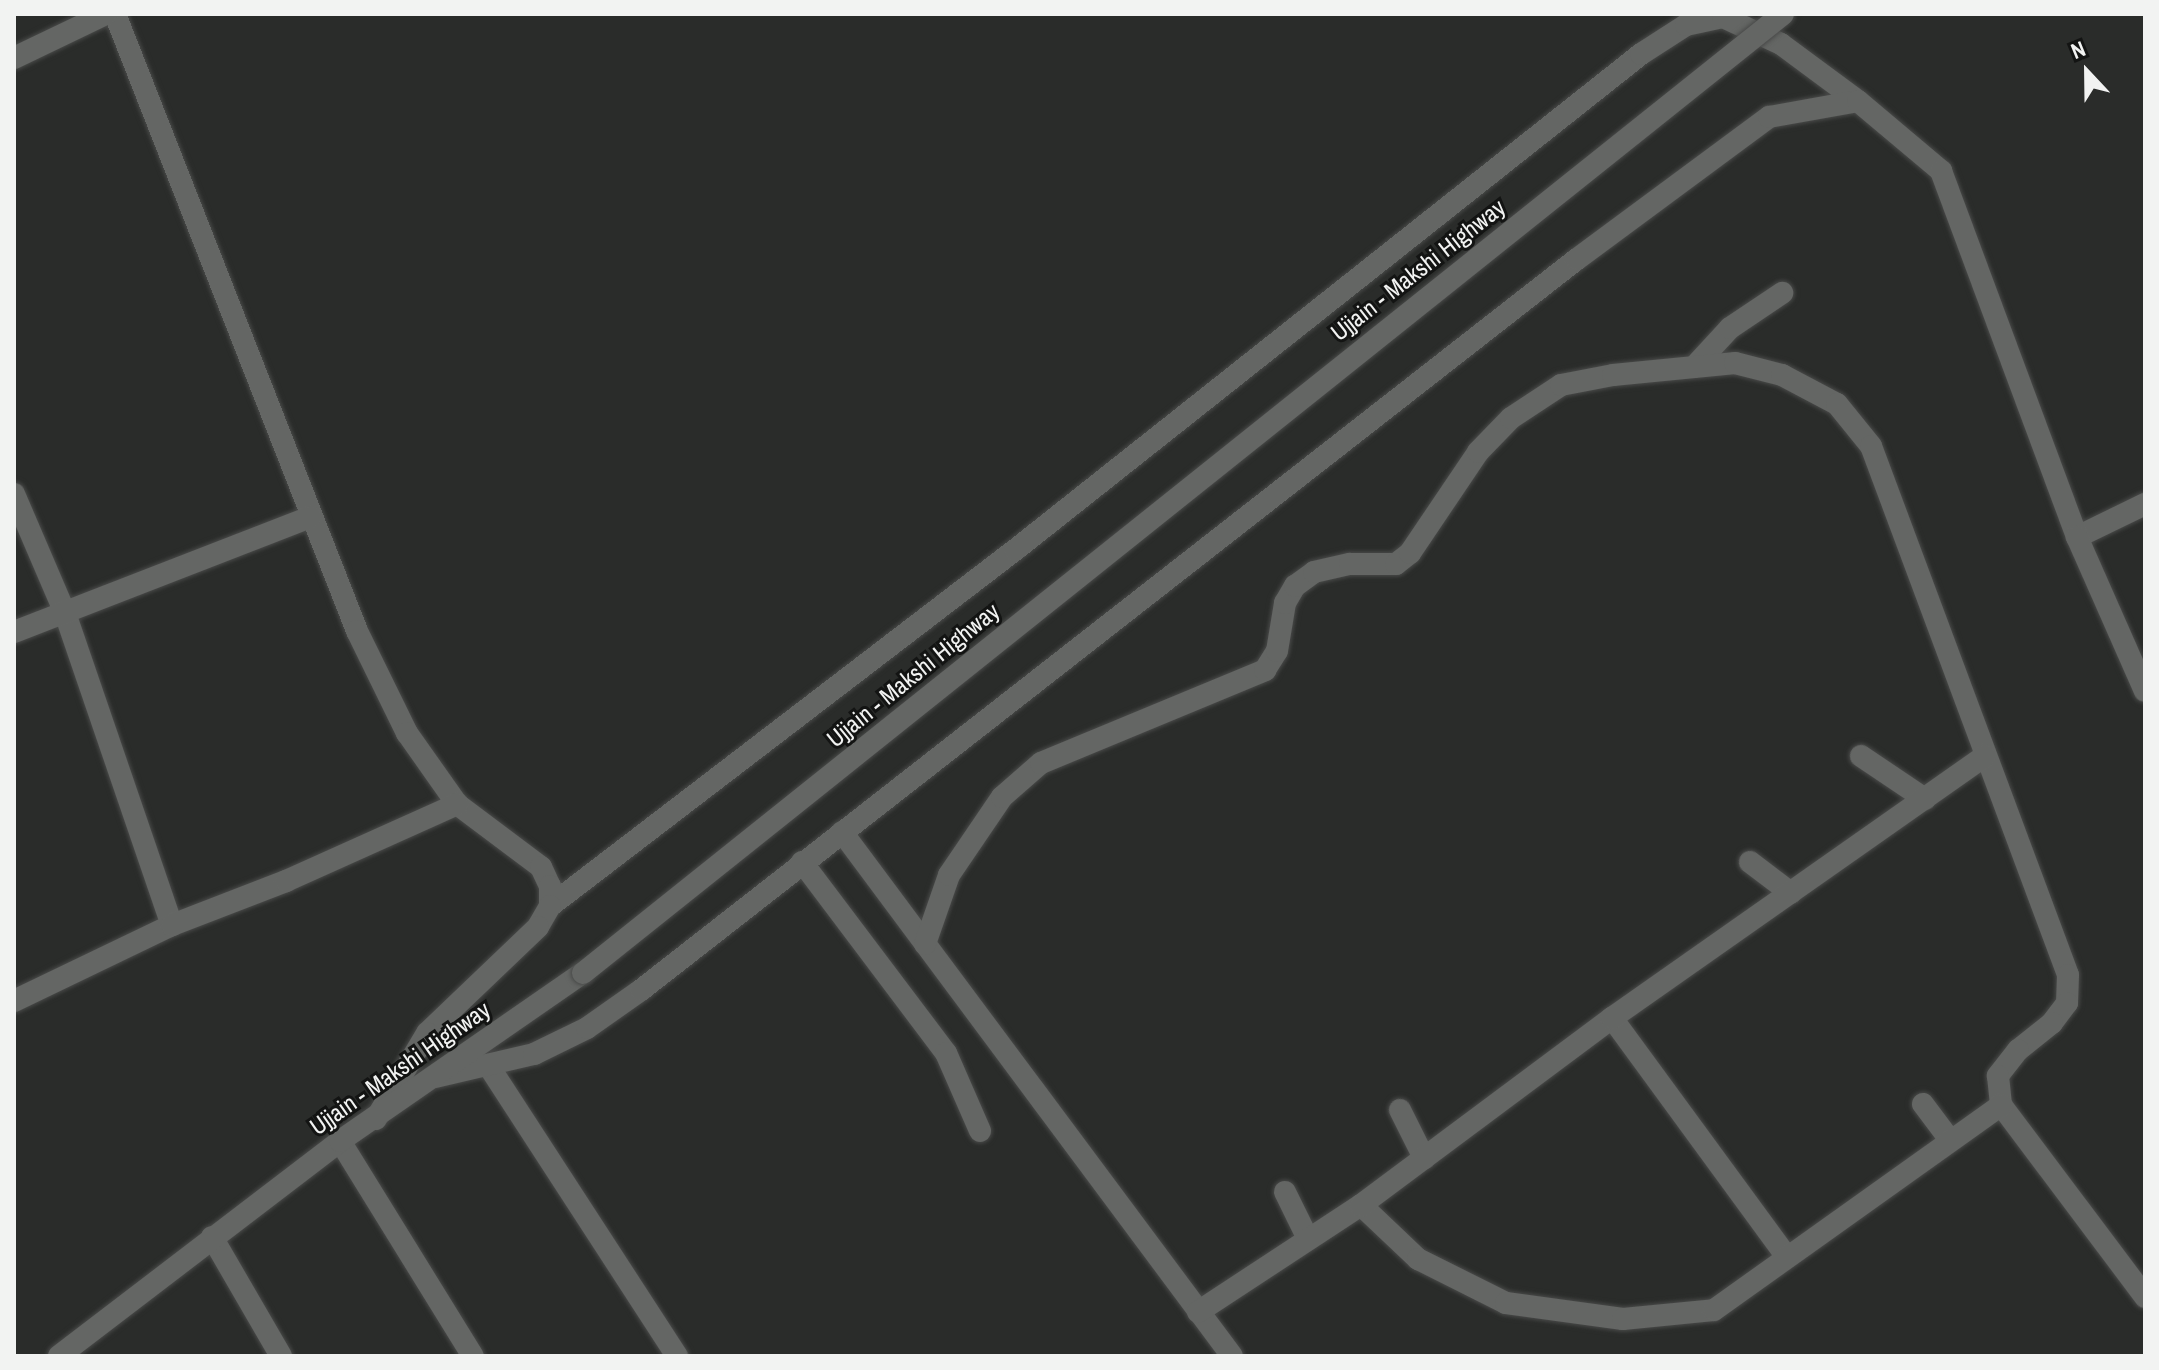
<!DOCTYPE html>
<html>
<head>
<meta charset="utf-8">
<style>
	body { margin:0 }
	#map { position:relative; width:2159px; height:1370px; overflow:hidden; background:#2a2c2a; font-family:"Archivo Narrow",sans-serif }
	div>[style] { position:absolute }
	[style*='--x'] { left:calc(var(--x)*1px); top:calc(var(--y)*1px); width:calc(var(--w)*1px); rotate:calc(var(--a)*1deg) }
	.roads { filter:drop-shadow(0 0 2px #494a49) drop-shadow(0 0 2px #494a49) }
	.service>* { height:22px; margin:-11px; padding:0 11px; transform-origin:11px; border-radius:11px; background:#646664 }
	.minor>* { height:22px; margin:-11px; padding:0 11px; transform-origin:11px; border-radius:11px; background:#646664 }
	.tertiary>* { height:22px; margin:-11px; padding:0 11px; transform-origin:11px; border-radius:11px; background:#646664 }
	.secondary>* { height:22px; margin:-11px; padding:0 11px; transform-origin:11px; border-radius:11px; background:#646664 }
	.bridges { filter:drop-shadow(0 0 2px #494a49) drop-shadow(0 0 2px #494a49) }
	.secondary-bridge>* { height:22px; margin:-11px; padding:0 11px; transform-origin:11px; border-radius:11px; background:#646664 }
	span { translate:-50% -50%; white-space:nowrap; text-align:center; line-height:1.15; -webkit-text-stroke:6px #131413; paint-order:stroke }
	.street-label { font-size:24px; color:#f2f3f2 }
	.frame { position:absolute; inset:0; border:16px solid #f2f3f2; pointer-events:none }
	.north { position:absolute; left:2047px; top:32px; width:80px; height:80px; -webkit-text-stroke:6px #131413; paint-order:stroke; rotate:338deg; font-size:22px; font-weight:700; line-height:32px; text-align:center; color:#f2f3f2 }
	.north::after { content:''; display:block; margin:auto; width:28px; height:36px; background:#f2f3f2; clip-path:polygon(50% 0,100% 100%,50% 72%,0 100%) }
</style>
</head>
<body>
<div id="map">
	<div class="roads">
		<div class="service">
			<div style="--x:1694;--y:367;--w:53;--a:-47.3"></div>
			<div style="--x:1730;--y:328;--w:63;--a:-33.9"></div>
			<div style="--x:1861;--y:756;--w:77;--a:33.9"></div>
			<div style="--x:842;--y:832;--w:653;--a:53.34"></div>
			<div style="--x:802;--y:862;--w:239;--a:53"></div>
			<div style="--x:946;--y:1053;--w:85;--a:66.4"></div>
			<div style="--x:1750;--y:862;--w:51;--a:37.1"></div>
			<div style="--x:550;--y:906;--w:586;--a:-37.44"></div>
			<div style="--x:1015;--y:550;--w:799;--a:-38.39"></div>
			<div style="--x:1641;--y:54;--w:54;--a:-32.8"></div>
			<div style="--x:1686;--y:25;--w:38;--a:-12"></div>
			<div style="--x:1723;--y:17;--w:64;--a:25"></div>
			<div style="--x:1781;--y:44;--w:96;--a:36.5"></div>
			<div style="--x:925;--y:944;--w:73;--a:-70.8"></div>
			<div style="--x:949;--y:875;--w:94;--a:-55.8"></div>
			<div style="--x:1002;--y:797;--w:52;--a:-41.1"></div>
			<div style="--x:1041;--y:763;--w:243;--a:-22.5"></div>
			<div style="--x:1265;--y:670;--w:22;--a:-58"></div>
			<div style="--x:1277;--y:651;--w:49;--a:-80.5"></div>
			<div style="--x:1285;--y:603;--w:20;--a:-60"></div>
			<div style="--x:1295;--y:586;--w:24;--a:-36"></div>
			<div style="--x:1314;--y:572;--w:37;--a:-13"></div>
			<div style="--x:1350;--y:564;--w:46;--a:0"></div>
			<div style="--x:1396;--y:564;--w:18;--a:-38"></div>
			<div style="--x:1410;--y:553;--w:122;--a:-56"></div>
			<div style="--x:1478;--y:452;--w:47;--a:-45.9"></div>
			<div style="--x:1511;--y:418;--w:60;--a:-33.4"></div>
			<div style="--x:1561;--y:385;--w:53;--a:-10.9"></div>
			<div style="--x:1613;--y:375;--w:123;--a:-5.6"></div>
			<div style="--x:1735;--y:363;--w:49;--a:14.3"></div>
			<div style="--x:1782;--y:375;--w:62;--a:27.8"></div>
			<div style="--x:1837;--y:404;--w:54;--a:51"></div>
			<div style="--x:1871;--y:446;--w:564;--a:69.57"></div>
			<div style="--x:2068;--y:975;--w:28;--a:92"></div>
			<div style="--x:2067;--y:1003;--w:25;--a:127"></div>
			<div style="--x:2052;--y:1023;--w:43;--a:141.5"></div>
			<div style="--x:2018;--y:1050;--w:33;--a:128"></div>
			<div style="--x:1998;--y:1076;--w:29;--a:84"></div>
			<div style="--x:2001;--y:1105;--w:240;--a:53.1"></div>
			<div style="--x:1612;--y:1018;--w:296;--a:53.8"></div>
			<div style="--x:488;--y:1065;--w:347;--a:57"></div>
			<div style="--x:1923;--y:1104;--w:45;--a:53.1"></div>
			<div style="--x:1400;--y:1110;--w:54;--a:63.4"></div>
			<div style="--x:1285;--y:1192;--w:52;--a:63.9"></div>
			<div style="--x:1361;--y:1205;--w:79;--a:43.5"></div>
			<div style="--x:1418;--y:1259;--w:98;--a:26.6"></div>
			<div style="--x:1506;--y:1303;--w:118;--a:7.8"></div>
			<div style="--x:1623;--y:1319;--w:91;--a:-5.6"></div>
			<div style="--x:1714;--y:1310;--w:353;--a:-35.5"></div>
			<div style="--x:1198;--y:1312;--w:195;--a:-33.3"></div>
			<div style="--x:1361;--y:1205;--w:313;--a:-36.7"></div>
			<div style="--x:1612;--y:1018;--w:456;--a:-35.1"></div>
		</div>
		<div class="minor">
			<div style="--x:115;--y:14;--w:663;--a:68.58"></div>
			<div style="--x:357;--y:631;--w:114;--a:63.9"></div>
			<div style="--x:407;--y:733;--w:87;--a:54.8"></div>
			<div style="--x:457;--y:804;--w:105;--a:36.9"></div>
			<div style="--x:541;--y:867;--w:21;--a:65"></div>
			<div style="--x:550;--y:886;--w:20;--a:90"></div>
			<div style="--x:550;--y:906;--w:24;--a:120"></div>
			<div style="--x:538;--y:927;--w:153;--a:136.3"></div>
			<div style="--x:427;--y:1033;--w:100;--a:120.7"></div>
			<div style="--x:14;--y:58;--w:102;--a:-25.6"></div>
			<div style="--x:14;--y:494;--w:129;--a:66.8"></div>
			<div style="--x:65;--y:613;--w:330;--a:71.1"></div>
			<div style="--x:2077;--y:537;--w:76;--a:-25.9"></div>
			<div style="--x:14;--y:632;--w:318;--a:-21.2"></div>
			<div style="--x:14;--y:1001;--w:175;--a:-25.7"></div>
			<div style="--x:172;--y:925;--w:122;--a:-21.1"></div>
			<div style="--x:286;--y:881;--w:188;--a:-24.2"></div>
			<div style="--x:340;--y:1141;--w:253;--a:58.3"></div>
			<div style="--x:212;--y:1237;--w:138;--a:59.9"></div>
		</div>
		<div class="tertiary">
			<div style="--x:435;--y:1077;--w:102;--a:-13.1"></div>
			<div style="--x:534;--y:1054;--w:59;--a:-26.1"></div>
			<div style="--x:587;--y:1028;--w:66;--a:-35.1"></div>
			<div style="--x:641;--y:990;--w:1188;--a:-37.99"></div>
			<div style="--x:1577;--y:259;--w:239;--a:-36.5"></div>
			<div style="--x:1769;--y:117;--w:90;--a:-10.2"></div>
			<div style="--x:1858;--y:101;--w:109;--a:40.1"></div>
			<div style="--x:1941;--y:171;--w:390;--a:69.6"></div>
			<div style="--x:2077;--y:537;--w:168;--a:66.2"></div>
		</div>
		<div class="secondary">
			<div style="--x:59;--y:1356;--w:354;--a:-37.4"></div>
			<div style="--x:340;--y:1141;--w:295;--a:-34.7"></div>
		</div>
	</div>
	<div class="bridges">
		<div class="secondary-bridge">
			<div style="--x:583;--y:973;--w:1536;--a:-38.63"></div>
		</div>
	</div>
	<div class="street-label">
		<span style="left:1418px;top:270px;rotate:-38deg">Ujjain - Makshi Highway</span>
		<span style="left:913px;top:675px;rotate:-39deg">Ujjain - Makshi Highway</span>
		<span style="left:400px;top:1068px;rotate:-35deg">Ujjain - Makshi Highway</span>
	</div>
	<div class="frame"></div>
	<div class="north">N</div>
</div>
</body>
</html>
